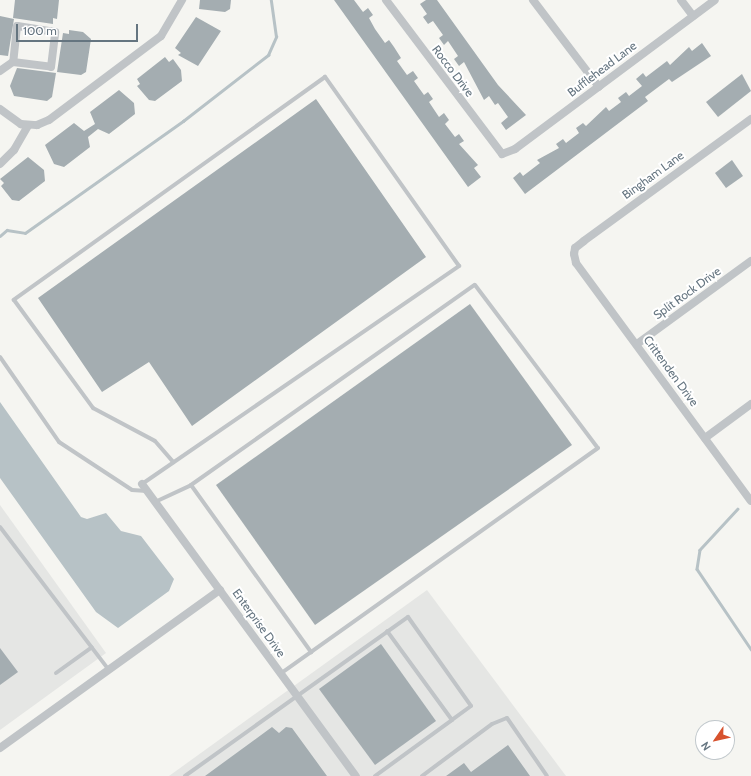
<!DOCTYPE html>
<html>
<head>
<meta charset="utf-8">
<style>
	body { margin:0 }
	#map { position:relative; width:751px; height:776px; overflow:hidden; background:#f5f5f1; font-family:Cabin,sans-serif }
	div>[style] { position:absolute }
	[style*='--x'] { left:calc(var(--x)*1px); top:calc(var(--y)*1px); width:calc(var(--w)*1px); rotate:calc(var(--a)*1deg) }
	.built>* { inset:0; background:#e5e6e4 }
	.water>* { inset:0; background:#b7c2c6 }
	.stream>* { height:2.5px; margin:-1.25px; padding:0 1.25px; transform-origin:1.25px; border-radius:1.25px; background:#b7c2c6 }
	.building>* { inset:0; background:#a4adb1 }
	.service>* { height:4px; margin:-2px; padding:0 2px; transform-origin:2px; border-radius:2px; background:#c0c4c7 }
	.minor>* { height:8px; margin:-4px; padding:0 4px; transform-origin:4px; border-radius:4px; background:#c0c4c7 }
	span { translate:-50% -50%; white-space:nowrap; text-align:center; line-height:1.15; -webkit-text-stroke:4px #fff; paint-order:stroke }
	.street-label { font-size:12px; color:#657580 }
	.north { position:absolute; left:695px; top:720px; width:40px; height:40px; box-sizing:border-box; background:#fff; border:1px solid #c1c8cc; border-radius:50%; rotate:236deg; font-size:11px; font-weight:700; line-height:16px; text-align:center; color:#657580 }
	.north::after { content:''; display:block; margin:auto; width:14px; height:18px; background:#d7522e; clip-path:polygon(50% 0,100% 100%,50% 72%,0 100%) }
	.scale { position:absolute; left:16px; top:24px; width:122px; height:18px; box-sizing:border-box; border:2px solid #657580; border-top:0; padding-left:5px; font-size:12px; line-height:14px; white-space:nowrap; color:#657580; -webkit-text-stroke:3px #fff; paint-order:stroke }
</style>
</head>
<body>
<div id="map">
	<div class="built">
		<div style="clip-path:polygon(0 505px,106px 653px,0 730px)"></div>
		<div style="clip-path:polygon(427px 590px,566px 776px,169px 776px)"></div>
	</div>
	<div class="water">
		<div style="clip-path:polygon(0 402px,81px 517px,87px 519px,106px 513px,121px 531px,141px 536px,174px 579px,169px 591px,118px 628px,96px 612px,0 478px)"></div>
	</div>
	<div class="stream">
		<div style="--x:0;--y:236;--w:9;--a:-41"></div>
		<div style="--x:7;--y:230;--w:18;--a:9"></div>
		<div style="--x:25;--y:233;--w:194;--a:-35.3"></div>
		<div style="--x:183;--y:121;--w:108;--a:-37.8"></div>
		<div style="--x:268;--y:55;--w:20;--a:-66"></div>
		<div style="--x:276;--y:37;--w:37;--a:-98"></div>
		<div style="--x:738;--y:509;--w:56;--a:132.8"></div>
		<div style="--x:700;--y:550;--w:19;--a:99"></div>
		<div style="--x:697;--y:569;--w:97;--a:56"></div>
	</div>
	<div class="building">
		<div style="clip-path:polygon(15px 0,59px 0,57px 19px,53px 18px,53px 24px,13px 18px)"></div>
		<div style="clip-path:polygon(200px 0,231px 0,230px 9px,225px 12px,199px 9px)"></div>
		<div style="clip-path:polygon(334px 0,354px 0,363px 12px,368px 8px,373px 15px,369px 18px,375px 29px,385px 43px,389px 40px,394px 47px,401px 58px,397px 61px,407px 75px,413px 71px,418px 78px,414px 81px,424px 95px,428px 92px,433px 99px,429px 102px,439px 117px,444px 113px,449px 120px,445px 124px,455px 137px,459px 134px,464px 141px,459px 144px,478px 165px,474px 168px,481px 177px,468px 187px)"></div>
		<div style="clip-path:polygon(426px 0,437px 0,498px 85px,526px 115px,506px 130px,501px 123px,508px 117px,498px 103px,495px 105px,489px 96px,484px 100px,464px 62px,459px 66px,454px 59px,458px 56px,448px 41px,444px 45px,439px 38px,443px 35px,433px 21px,428px 24px,423px 17px,427px 14px,420px 4px)"></div>
		<div style="clip-path:polygon(0 16px,14px 19px,8px 56px,0 55px)"></div>
		<div style="clip-path:polygon(196px 17px,221px 31px,198px 66px,178px 55px,181px 53px,175px 48px)"></div>
		<div style="clip-path:polygon(69px 30px,83px 32px,91px 39px,86px 72px,81px 75px,57px 72px,63px 33px,69px 34px)"></div>
		<div style="clip-path:polygon(702px 43px,711px 56px,672px 82px,669px 79px,645px 97px,648px 101px,525px 194px,513px 178px,520px 172px,523px 176px,540px 163px,537px 160px,559px 148px,556px 144px,563px 139px,566px 143px,579px 133px,576px 128px,583px 123px,586px 126px,606px 107px,609px 111px,621px 102px,618px 98px,626px 92px,629px 96px,642px 86px,636px 79px,643px 73px,646px 77px,667px 61px,670px 65px,689px 47px,692px 51px)"></div>
		<div style="clip-path:polygon(165px 57px,169px 62px,173px 59px,181px 70px,182px 81px,155px 101px,149px 100px,137px 86px,140px 84px,137px 79px)"></div>
		<div style="clip-path:polygon(17px 68px,56px 73px,52px 97px,47px 101px,14px 96px,10px 86px)"></div>
		<div style="clip-path:polygon(742px 74px,751px 91px,718px 117px,706px 102px)"></div>
		<div style="clip-path:polygon(119px 90px,134px 103px,135px 114px,109px 134px,98px 129px,88px 137px,90px 147px,64px 167px,54px 164px,45px 145px,74px 123px,84px 131px,95px 124px,90px 112px)"></div>
		<div style="clip-path:polygon(316px 99px,426px 257px,192px 426px,149px 362px,102px 392px,38px 298px)"></div>
		<div style="clip-path:polygon(28px 157px,44px 170px,45px 181px,19px 201px,12px 200px,1px 186px,4px 183px,0 179px)"></div>
		<div style="clip-path:polygon(732px 160px,743px 176px,726px 188px,715px 173px)"></div>
		<div style="clip-path:polygon(470px 304px,572px 445px,315px 625px,216px 485px)"></div>
		<div style="clip-path:polygon(381px 644px,436px 721px,375px 765px,319px 689px)"></div>
		<div style="clip-path:polygon(0 648px,18px 672px,0 685px)"></div>
		<div style="clip-path:polygon(272px 727px,279px 733px,286px 727px,292px 728px,327px 776px,205px 776px)"></div>
		<div style="clip-path:polygon(508px 745px,530px 776px,446px 776px,464px 763px,471px 772px)"></div>
	</div>
	<div class="service">
		<div style="--x:0;--y:357;--w:103;--a:55.2"></div>
		<div style="--x:59;--y:442;--w:87;--a:33.3"></div>
		<div style="--x:132;--y:490;--w:15;--a:4"></div>
		<div style="--x:142;--y:484;--w:385;--a:-34.5"></div>
		<div style="--x:459;--y:266;--w:232;--a:-125.3"></div>
		<div style="--x:325;--y:77;--w:383;--a:144.4"></div>
		<div style="--x:14;--y:300;--w:134;--a:53.8"></div>
		<div style="--x:93;--y:408;--w:70;--a:28"></div>
		<div style="--x:155;--y:441;--w:28;--a:49"></div>
		<div style="--x:191;--y:485;--w:206;--a:54.3"></div>
		<div style="--x:155;--y:502;--w:40;--a:-25"></div>
		<div style="--x:191;--y:485;--w:347;--a:-35.2"></div>
		<div style="--x:475;--y:285;--w:204;--a:53"></div>
		<div style="--x:598;--y:448;--w:389;--a:144.6"></div>
		<div style="--x:0;--y:527;--w:178;--a:52.7"></div>
		<div style="--x:56;--y:673;--w:44;--a:-35.8"></div>
		<div style="--x:185;--y:776;--w:274;--a:-35.5"></div>
		<div style="--x:408;--y:617;--w:109;--a:54.7"></div>
		<div style="--x:471;--y:706;--w:24;--a:144"></div>
		<div style="--x:375;--y:776;--w:95;--a:-36"></div>
		<div style="--x:452;--y:720;--w:110;--a:-126.1"></div>
		<div style="--x:422;--y:776;--w:87;--a:-36.6"></div>
		<div style="--x:492;--y:724;--w:16;--a:-22"></div>
		<div style="--x:507;--y:718;--w:70;--a:55.4"></div>
	</div>
	<div class="minor">
		<div style="--x:386;--y:0;--w:193;--a:53"></div>
		<div style="--x:502;--y:154;--w:14;--a:-21"></div>
		<div style="--x:515;--y:149;--w:249;--a:-36.7"></div>
		<div style="--x:533;--y:0;--w:109;--a:52.8"></div>
		<div style="--x:681;--y:0;--w:20;--a:53"></div>
		<div style="--x:0;--y:71;--w:16;--a:-35"></div>
		<div style="--x:13;--y:62;--w:38;--a:7"></div>
		<div style="--x:51;--y:67;--w:35;--a:-83"></div>
		<div style="--x:55;--y:32;--w:38;--a:-171"></div>
		<div style="--x:17;--y:26;--w:36;--a:96"></div>
		<div style="--x:0;--y:109;--w:26;--a:36"></div>
		<div style="--x:21;--y:124;--w:16;--a:4"></div>
		<div style="--x:37;--y:125;--w:13;--a:-23"></div>
		<div style="--x:49;--y:120;--w:140;--a:-36.9"></div>
		<div style="--x:161;--y:36;--w:42;--a:-59.7"></div>
		<div style="--x:751;--y:119;--w:207;--a:143.9"></div>
		<div style="--x:584;--y:241;--w:11;--a:142"></div>
		<div style="--x:575;--y:248;--w:6;--a:99"></div>
		<div style="--x:574;--y:254;--w:9;--a:77"></div>
		<div style="--x:576;--y:263;--w:295;--a:53.7"></div>
		<div style="--x:0;--y:164;--w:20;--a:-45"></div>
		<div style="--x:14;--y:150;--w:28;--a:-60"></div>
		<div style="--x:637;--y:344;--w:141;--a:-36.1"></div>
		<div style="--x:705;--y:438;--w:57;--a:-36.5"></div>
		<div style="--x:142;--y:484;--w:362;--a:53.8"></div>
		<div style="--x:0;--y:748;--w:271;--a:-35.7"></div>
	</div>
	<div class="street-label">
		<span style="left:602px;top:69px;rotate:-37deg">Bufflehead Lane</span>
		<span style="left:453px;top:71px;rotate:53deg">Rocco Drive</span>
		<span style="left:653px;top:175px;rotate:-36deg">Bingham Lane</span>
		<span style="left:687px;top:293px;rotate:-36deg">Split Rock Drive</span>
		<span style="left:671px;top:371px;rotate:54deg">Crittenden Drive</span>
		<span style="left:259px;top:623px;rotate:54deg">Enterprise Drive</span>
	</div>
	<div class="north">N</div>
	<div class="scale">100 m</div>
</div>
</body>
</html>
